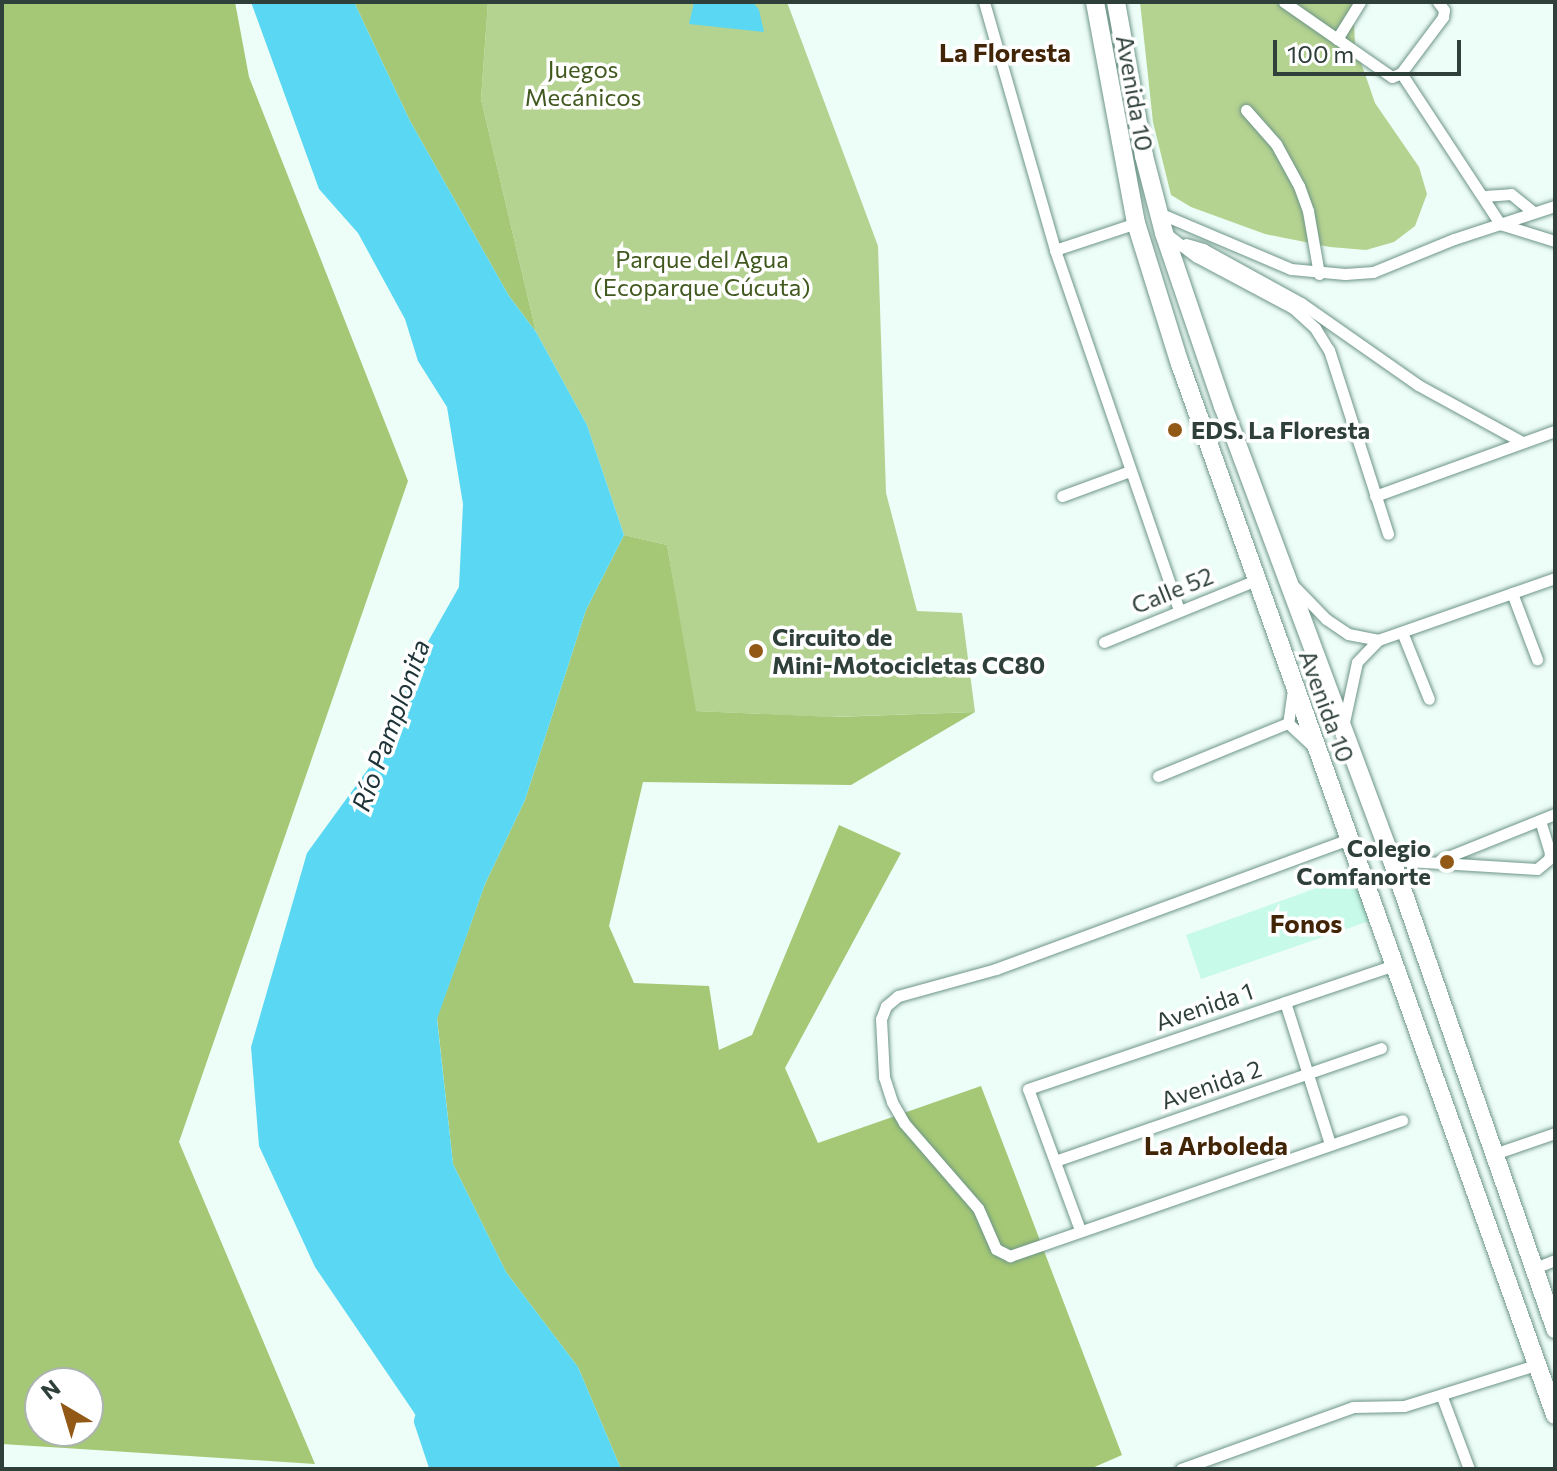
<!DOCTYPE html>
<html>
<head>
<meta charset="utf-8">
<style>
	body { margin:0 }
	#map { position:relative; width:1557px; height:1471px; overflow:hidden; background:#edfdf7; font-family:Commissioner,sans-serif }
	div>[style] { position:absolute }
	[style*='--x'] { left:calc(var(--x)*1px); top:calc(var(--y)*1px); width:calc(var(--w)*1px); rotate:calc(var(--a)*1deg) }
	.built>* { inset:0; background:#c7fae8 }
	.green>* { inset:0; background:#b4d290 }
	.forest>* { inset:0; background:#a4c875 }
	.water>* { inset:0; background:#5ad7f2 }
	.river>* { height:22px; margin:-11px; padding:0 11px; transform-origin:11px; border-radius:11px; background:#5ad7f2 }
	.roads { filter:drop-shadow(0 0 2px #6e9588) drop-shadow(0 0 2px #6e9588) }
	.minor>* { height:11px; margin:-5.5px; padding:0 5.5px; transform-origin:5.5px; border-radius:5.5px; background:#fff }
	.primary>* { height:18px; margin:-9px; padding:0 9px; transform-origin:9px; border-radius:9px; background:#fff }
	.dots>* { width:22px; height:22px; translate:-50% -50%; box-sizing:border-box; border:4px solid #fff; border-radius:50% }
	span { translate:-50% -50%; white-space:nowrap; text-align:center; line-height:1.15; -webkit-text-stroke:7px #fff; paint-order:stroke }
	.park-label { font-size:24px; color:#41581e }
	.street-label { font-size:24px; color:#2f403a }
	.poi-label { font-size:24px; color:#2f403a; font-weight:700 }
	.left { translate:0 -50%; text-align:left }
	.right { translate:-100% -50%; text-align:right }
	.neighbourhood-label { font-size:26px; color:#422507; font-weight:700 }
	.water-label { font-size:26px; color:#1d3338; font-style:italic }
	.frame { position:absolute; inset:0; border:4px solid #2f403a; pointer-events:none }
	.north { position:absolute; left:24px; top:1367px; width:80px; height:80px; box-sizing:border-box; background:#fff; border:2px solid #acb3b0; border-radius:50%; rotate:322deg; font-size:22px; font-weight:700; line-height:32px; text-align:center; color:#2f403a }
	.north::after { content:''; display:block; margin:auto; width:28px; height:36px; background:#925816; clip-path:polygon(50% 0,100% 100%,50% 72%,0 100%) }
	.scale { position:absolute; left:1273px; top:40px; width:188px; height:36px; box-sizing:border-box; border:4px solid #2f403a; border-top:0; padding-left:10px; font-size:24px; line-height:28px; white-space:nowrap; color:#2f403a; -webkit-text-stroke:6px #fff; paint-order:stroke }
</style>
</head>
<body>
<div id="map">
	<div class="built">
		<div style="clip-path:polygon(1356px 874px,1372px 920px,1201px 979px,1186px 935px)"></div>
	</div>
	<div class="green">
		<div style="clip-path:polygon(488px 2px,787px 2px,878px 246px,886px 493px,917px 611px,962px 613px,975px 712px,830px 717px,695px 711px,667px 545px,624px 535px,587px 425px,536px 332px,481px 99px)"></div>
		<div style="clip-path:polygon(1140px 2px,1353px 2px,1355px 45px,1375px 103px,1419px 167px,1427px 194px,1415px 226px,1394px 242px,1366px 250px,1330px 247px,1265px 234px,1191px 207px,1171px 195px,1153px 122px)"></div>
	</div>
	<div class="forest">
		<div style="clip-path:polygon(evenodd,2px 2px,235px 2px,249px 77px,408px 481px,179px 1142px,315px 1464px,2px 1444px,2px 2px,40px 1383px,88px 1383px,88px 1431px,40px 1431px,40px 1383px)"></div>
		<div style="clip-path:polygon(354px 2px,488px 2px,481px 99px,536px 332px,509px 296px,410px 121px)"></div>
		<div style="clip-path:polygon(624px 535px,667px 545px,696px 711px,835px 717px,975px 712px,851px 785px,643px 782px,609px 926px,634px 983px,709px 986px,719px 1050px,752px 1035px,839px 825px,901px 853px,785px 1068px,818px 1143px,981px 1086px,1122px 1455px,1090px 1469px,621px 1469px,578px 1367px,506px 1272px,453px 1164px,437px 1018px,485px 884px,525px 800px,586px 610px)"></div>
	</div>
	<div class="water">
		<div style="clip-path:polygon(251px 2px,354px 2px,410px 121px,509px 296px,536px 332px,587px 425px,624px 535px,586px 610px,525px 800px,485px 884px,437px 1019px,453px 1164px,506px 1272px,578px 1367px,621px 1469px,447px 1469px,413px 1411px,315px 1267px,259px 1146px,251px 1047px,307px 853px,371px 765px,400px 691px,459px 587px,463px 504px,447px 407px,418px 361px,405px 319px,358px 233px,319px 189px)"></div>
		<div style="clip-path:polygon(694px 2px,753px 2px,759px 10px,764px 32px,689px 24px)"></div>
	</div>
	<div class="river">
		<div style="--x:425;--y:1421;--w:51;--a:71.6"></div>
	</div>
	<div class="roads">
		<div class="minor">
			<div style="--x:984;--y:2;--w:258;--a:74"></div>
			<div style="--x:1055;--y:250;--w:381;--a:71"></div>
			<div style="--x:1284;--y:2;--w:131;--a:34.8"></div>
			<div style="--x:1392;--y:77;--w:10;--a:-24"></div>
			<div style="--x:1401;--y:73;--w:70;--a:-53.1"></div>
			<div style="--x:1443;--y:17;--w:7;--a:-82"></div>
			<div style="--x:1444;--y:10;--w:10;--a:-127"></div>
			<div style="--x:1337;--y:39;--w:44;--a:-58.1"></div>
			<div style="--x:1401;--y:73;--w:181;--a:56.7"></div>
			<div style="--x:1500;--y:224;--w:58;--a:17.2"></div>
			<div style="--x:1246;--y:110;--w:45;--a:48.6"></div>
			<div style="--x:1276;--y:144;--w:48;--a:61.3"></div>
			<div style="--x:1299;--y:186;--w:27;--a:70"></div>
			<div style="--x:1308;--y:211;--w:64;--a:80.1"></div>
			<div style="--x:1484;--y:196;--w:27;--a:-4"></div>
			<div style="--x:1511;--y:194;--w:28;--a:39"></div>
			<div style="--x:1159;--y:213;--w:143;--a:23"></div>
			<div style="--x:1291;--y:269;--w:54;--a:5.3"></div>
			<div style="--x:1345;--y:274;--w:28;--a:-4"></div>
			<div style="--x:1373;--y:272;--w:87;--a:-22.2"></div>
			<div style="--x:1454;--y:239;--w:106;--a:-18.1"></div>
			<div style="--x:1165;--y:233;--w:40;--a:37"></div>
			<div style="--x:1197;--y:257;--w:109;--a:28"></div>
			<div style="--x:1293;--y:308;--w:30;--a:42"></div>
			<div style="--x:1315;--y:328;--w:26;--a:58"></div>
			<div style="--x:1329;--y:350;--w:193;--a:72.2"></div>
			<div style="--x:1186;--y:244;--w:18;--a:16"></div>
			<div style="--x:1203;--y:249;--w:112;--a:28.9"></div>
			<div style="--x:1301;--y:303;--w:143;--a:35"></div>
			<div style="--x:1418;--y:385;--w:119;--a:28.7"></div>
			<div style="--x:1055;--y:250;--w:85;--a:-18.4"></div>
			<div style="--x:1062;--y:496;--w:72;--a:-20.2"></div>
			<div style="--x:1375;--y:496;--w:191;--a:-19.9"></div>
			<div style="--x:1294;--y:586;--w:46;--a:45.9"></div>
			<div style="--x:1326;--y:619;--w:27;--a:34"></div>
			<div style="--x:1348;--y:634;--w:31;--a:11"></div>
			<div style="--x:1512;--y:593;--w:71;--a:69.3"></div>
			<div style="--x:1402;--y:632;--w:72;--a:68.1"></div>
			<div style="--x:1104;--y:642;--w:164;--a:-22.2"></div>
			<div style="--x:1293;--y:689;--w:34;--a:98"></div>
			<div style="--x:1288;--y:723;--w:33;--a:43"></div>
			<div style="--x:1344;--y:722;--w:61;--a:-77.8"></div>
			<div style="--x:1357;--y:662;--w:30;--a:-46"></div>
			<div style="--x:1378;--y:640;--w:188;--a:-19.3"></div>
			<div style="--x:1158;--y:776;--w:140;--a:-22.2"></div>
			<div style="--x:1349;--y:839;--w:376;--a:159.8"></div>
			<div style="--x:996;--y:969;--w:102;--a:164.6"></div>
			<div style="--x:898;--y:996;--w:16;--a:140"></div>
			<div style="--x:886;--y:1006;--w:14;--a:111"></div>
			<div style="--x:881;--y:1019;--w:58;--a:87"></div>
			<div style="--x:884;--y:1077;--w:26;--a:72"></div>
			<div style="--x:892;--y:1102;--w:24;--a:60"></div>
			<div style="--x:904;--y:1123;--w:113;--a:49"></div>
			<div style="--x:978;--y:1208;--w:45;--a:66.3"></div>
			<div style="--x:996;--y:1249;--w:16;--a:27"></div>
			<div style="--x:1010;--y:1256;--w:415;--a:-19.1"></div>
			<div style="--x:1392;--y:860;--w:145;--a:3.6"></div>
			<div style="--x:1537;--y:869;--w:16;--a:-40"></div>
			<div style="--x:1549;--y:859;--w:6;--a:-81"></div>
			<div style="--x:1550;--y:853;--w:34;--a:-107"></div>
			<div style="--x:1440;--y:860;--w:124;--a:-21.8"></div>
			<div style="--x:1285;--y:1002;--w:149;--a:72.4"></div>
			<div style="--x:1494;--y:1154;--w:65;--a:-19"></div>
			<div style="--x:1055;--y:1161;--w:345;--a:-19.1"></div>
			<div style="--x:1080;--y:1230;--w:150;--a:-110.2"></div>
			<div style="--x:1028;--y:1089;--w:386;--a:-18.7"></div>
			<div style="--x:1535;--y:1268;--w:22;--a:-22"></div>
			<div style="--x:1442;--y:1397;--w:77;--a:69.4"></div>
			<div style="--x:1181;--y:1469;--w:183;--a:-19.8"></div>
			<div style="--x:1353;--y:1407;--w:51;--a:-1.1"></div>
			<div style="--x:1404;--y:1406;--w:138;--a:-17.3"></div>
		</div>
		<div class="primary">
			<div style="--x:1095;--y:2;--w:225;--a:79.5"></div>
			<div style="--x:1136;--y:223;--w:148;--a:72.7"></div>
			<div style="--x:1180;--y:364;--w:1116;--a:70.36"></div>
			<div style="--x:1116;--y:2;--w:157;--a:79.7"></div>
			<div style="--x:1144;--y:156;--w:80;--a:75.4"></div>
			<div style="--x:1164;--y:233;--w:183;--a:71.2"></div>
			<div style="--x:1223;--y:406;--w:484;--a:69.6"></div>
			<div style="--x:1392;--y:860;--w:497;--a:70.8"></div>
		</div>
	</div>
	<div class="dots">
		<div style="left:1175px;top:430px;background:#925816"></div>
		<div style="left:756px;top:651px;background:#925816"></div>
		<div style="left:1447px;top:862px;background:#925816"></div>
	</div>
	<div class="park-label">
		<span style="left:583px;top:83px">Juegos<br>Mecánicos</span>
		<span style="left:702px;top:273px">Parque del Agua<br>(Ecoparque Cúcuta)</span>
	</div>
	<div class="street-label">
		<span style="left:1135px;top:93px;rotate:80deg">Avenida 10</span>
		<span style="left:1172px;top:590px;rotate:-22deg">Calle 52</span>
		<span style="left:1327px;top:706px;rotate:70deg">Avenida 10</span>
		<span style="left:1204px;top:1006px;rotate:-19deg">Avenida 1</span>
		<span style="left:1211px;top:1084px;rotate:-19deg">Avenida 2</span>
	</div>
	<div class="poi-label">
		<span class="left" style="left:1191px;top:430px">EDS. La Floresta</span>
		<span class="left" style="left:772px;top:651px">Circuito de<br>Mini-Motocicletas CC80</span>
		<span class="right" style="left:1431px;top:862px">Colegio<br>Comfanorte</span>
	</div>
	<div class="neighbourhood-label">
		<span style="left:1005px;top:52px">La Floresta</span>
		<span style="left:1306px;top:923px">Fonos</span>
		<span style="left:1216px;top:1145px">La Arboleda</span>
	</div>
	<div class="water-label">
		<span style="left:390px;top:725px;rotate:-70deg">Río Pamplonita</span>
	</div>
	<div class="frame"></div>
	<div class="north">N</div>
	<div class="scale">100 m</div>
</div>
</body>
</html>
